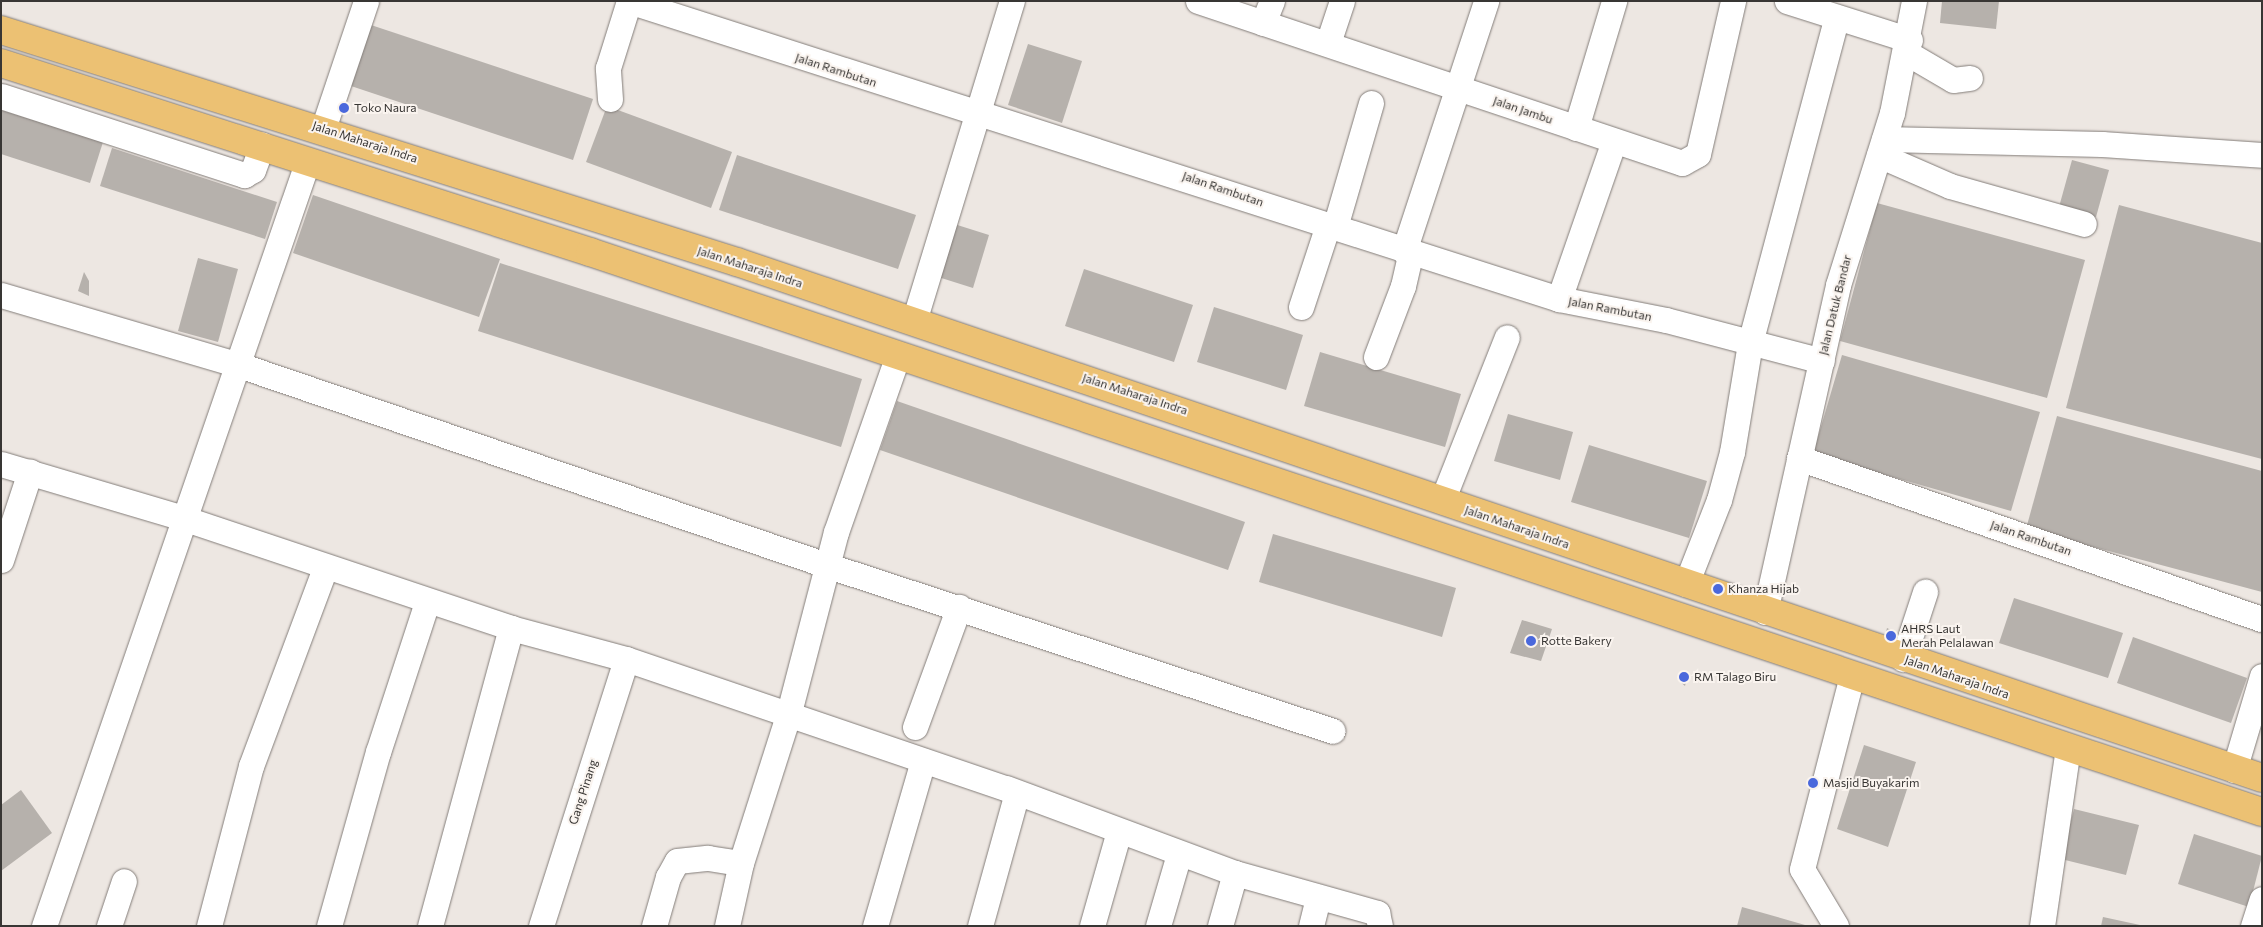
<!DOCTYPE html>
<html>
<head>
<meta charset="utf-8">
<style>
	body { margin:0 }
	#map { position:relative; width:2263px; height:927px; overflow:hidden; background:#ede7e2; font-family:Commissioner,sans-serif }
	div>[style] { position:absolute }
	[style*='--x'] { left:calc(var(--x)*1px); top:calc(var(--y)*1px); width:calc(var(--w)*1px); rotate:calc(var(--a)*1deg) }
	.building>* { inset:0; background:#b6b1ac }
	.roads { filter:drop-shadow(0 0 1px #837d79) drop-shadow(0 0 1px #837d79) }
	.minor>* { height:25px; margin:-12.5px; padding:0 12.5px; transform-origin:12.5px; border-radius:12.5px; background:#fff }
	.highway>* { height:28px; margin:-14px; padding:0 14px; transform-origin:14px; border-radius:14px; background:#ecc173 }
	.dots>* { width:14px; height:14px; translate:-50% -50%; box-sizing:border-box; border:2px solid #faf4ef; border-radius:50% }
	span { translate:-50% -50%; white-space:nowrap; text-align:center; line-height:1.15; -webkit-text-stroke:4px #faf4ef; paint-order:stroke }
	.street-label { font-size:12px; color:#383634 }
	.poi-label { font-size:12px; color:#383634 }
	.left { translate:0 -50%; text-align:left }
	.frame { position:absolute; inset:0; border:2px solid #383634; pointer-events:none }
</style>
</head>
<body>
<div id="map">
	<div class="building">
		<div style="clip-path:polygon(1942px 1px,1999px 1px,1996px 29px,1940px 23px)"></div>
		<div style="clip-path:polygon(371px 25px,593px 99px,573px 160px,351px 86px)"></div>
		<div style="clip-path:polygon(1028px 44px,1082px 61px,1062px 123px,1008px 105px)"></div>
		<div style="clip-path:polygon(607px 106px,732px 152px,711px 208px,586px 162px)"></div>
		<div style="clip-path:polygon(1px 110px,103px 142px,90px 183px,1px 154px)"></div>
		<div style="clip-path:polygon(112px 148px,277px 202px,265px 239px,100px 186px)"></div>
		<div style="clip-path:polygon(737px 155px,916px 215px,898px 269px,719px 210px)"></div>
		<div style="clip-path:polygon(2072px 160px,2109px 170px,2096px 217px,2059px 207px)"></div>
		<div style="clip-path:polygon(313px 195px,500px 259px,479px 317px,293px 253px)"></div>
		<div style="clip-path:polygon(1877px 203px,2085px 260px,2047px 398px,1840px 341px)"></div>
		<div style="clip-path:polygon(2119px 205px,2262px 243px,2262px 459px,2066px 408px)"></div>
		<div style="clip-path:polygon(951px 223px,989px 235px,973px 288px,935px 276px)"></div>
		<div style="clip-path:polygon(198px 258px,238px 269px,218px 342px,178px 331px)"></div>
		<div style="clip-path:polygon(500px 263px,862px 379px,841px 447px,478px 331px)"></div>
		<div style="clip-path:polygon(1084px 269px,1193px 305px,1174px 362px,1065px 326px)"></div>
		<div style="clip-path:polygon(84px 272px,89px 281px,89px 296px,78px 291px)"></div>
		<div style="clip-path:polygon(1214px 307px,1303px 335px,1286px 390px,1197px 362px)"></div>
		<div style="clip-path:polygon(1320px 352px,1461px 394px,1445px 447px,1304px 406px)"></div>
		<div style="clip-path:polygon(1842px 355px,2040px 412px,2011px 511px,1813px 454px)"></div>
		<div style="clip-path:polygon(897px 401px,1245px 522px,1228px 570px,880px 450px)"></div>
		<div style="clip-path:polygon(1508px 414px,1573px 432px,1560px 480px,1494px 461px)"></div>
		<div style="clip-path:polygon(2057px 416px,2262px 471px,2262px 592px,2026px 529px)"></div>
		<div style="clip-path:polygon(1589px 445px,1707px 481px,1689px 538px,1571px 502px)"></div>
		<div style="clip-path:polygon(1273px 534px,1456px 588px,1442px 637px,1259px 582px)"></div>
		<div style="clip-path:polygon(2014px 598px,2123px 633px,2108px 678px,1999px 643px)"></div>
		<div style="clip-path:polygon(1522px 620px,1552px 629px,1541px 661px,1510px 653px)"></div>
		<div style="clip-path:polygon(1887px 628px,1897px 633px,1897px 644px,1884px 640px)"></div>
		<div style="clip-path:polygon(2133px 637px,2247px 678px,2231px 723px,2117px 683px)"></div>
		<div style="clip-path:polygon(1682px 671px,1688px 674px,1685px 686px,1679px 681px)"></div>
		<div style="clip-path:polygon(1864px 745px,1916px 762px,1888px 847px,1837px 829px)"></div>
		<div style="clip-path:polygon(21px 790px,52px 833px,1px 871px,1px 805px)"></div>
		<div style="clip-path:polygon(2074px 809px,2139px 825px,2126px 875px,2061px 859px)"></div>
		<div style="clip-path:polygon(2194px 834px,2262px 856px,2249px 907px,2178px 884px)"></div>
		<div style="clip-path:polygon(1742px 907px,1805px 925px,1805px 926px,1737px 926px)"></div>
		<div style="clip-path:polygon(2103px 917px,2140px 925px,2140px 926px,2101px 926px)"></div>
	</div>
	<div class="roads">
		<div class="minor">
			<div style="--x:1198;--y:1;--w:510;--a:18.51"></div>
			<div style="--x:1682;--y:163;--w:18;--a:-29"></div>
			<div style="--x:1698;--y:154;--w:157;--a:-77.1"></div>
			<div style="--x:1787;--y:1;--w:129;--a:17.6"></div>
			<div style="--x:1263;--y:23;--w:24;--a:-68"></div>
			<div style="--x:1328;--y:43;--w:44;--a:-71.6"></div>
			<div style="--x:1907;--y:53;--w:53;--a:30.4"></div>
			<div style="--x:1953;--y:80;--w:17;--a:-7"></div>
			<div style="--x:1;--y:96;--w:256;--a:18"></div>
			<div style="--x:244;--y:175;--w:10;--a:-29"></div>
			<div style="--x:253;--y:170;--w:27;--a:-70"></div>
			<div style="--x:610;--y:99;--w:31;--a:-94"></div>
			<div style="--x:608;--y:68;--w:70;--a:-72.6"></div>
			<div style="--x:629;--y:1;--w:977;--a:17.77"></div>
			<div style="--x:1559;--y:299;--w:109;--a:11.1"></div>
			<div style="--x:1666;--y:320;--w:161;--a:14.7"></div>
			<div style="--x:1576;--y:128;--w:133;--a:-73.3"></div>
			<div style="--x:323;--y:129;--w:135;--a:-71.4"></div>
			<div style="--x:1884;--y:139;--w:218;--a:1.3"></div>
			<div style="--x:2102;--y:144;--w:160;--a:3.9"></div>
			<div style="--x:1879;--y:155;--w:77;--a:23.6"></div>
			<div style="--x:1950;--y:186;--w:139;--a:15.8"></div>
			<div style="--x:1335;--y:227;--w:129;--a:-73.8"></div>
			<div style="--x:1404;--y:251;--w:263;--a:-71.8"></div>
			<div style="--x:1;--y:295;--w:248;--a:16.4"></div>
			<div style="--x:239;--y:365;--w:620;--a:18.81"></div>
			<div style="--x:826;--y:565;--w:533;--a:18.13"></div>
			<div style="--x:1559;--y:299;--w:167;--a:-70.8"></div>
			<div style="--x:1301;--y:307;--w:86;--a:-71.8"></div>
			<div style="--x:914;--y:321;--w:335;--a:-73"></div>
			<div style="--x:1376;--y:357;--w:76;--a:-69.2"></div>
			<div style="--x:1403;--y:286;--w:35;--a:-77"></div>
			<div style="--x:1799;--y:458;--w:490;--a:19.2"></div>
			<div style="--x:1;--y:464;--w:190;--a:16.5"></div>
			<div style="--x:183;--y:518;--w:346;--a:18.5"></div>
			<div style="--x:511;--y:628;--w:119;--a:15.1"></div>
			<div style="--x:626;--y:659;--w:401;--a:18.8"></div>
			<div style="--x:1006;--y:788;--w:244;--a:20.4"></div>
			<div style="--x:1235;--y:873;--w:148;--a:15.7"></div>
			<div style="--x:1377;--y:913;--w:13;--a:77"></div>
			<div style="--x:1442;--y:501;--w:176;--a:-68.4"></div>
			<div style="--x:1;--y:560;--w:93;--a:-71.8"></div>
			<div style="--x:1686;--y:584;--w:90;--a:-68.6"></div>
			<div style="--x:1719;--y:500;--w:50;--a:-74.8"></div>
			<div style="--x:1732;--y:452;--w:110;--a:-80.6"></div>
			<div style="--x:1750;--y:343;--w:337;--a:-75.1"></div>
			<div style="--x:1765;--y:612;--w:335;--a:-77.4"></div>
			<div style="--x:1838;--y:285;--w:180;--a:-72.6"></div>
			<div style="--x:1892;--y:113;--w:114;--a:-78.9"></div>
			<div style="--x:1903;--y:659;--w:71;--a:-71.8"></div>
			<div style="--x:915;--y:727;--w:128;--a:-69.9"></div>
			<div style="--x:2234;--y:770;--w:98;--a:-73.4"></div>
			<div style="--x:44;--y:926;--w:810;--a:-70.98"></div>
			<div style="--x:109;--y:926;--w:47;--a:-71.6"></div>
			<div style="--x:209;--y:926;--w:165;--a:-75.3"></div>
			<div style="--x:251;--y:766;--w:211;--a:-69.5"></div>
			<div style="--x:329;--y:926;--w:181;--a:-74.3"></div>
			<div style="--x:378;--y:752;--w:158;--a:-71.9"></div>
			<div style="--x:430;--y:926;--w:309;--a:-74.8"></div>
			<div style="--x:541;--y:926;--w:280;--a:-72.3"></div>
			<div style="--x:654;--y:926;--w:51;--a:-74.1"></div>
			<div style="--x:668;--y:877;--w:18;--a:-61"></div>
			<div style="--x:677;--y:861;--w:31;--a:-6"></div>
			<div style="--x:708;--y:858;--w:33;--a:9"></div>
			<div style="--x:727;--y:926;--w:65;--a:-77.5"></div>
			<div style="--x:741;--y:863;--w:154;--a:-72.3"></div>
			<div style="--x:788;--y:716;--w:190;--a:-75.4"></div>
			<div style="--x:836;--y:532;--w:188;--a:-70.7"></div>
			<div style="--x:875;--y:926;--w:172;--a:-73.8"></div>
			<div style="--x:980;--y:926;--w:138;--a:-74.5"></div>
			<div style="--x:1092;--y:926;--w:99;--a:-74.1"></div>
			<div style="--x:1158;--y:926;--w:75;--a:-73.7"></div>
			<div style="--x:1220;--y:926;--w:55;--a:-74.2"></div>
			<div style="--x:1311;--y:926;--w:29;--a:-76"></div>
			<div style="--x:1836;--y:926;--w:66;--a:-120.8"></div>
			<div style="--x:1802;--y:869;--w:200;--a:-75.5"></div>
			<div style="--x:2042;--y:926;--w:181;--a:-81.7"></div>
			<div style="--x:2253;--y:926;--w:28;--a:-72"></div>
		</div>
		<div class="highway">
			<div style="--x:1;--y:30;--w:772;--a:17.5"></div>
			<div style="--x:737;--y:262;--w:1610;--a:18.69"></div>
			<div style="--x:1;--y:63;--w:619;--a:17.79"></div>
			<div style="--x:590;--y:252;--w:1763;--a:18.52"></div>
		</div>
	</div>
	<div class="dots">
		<div style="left:344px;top:108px;background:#4a68dc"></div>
		<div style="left:1718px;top:589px;background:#4a68dc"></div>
		<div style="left:1891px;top:636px;background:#4a68dc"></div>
		<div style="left:1531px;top:641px;background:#4a68dc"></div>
		<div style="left:1684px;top:677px;background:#4a68dc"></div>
		<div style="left:1813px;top:783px;background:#4a68dc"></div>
	</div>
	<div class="street-label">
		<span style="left:836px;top:70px;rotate:18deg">Jalan Rambutan</span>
		<span style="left:1523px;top:110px;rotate:19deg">Jalan Jambu</span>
		<span style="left:365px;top:142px;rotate:18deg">Jalan Maharaja Indra</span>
		<span style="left:1223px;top:189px;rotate:19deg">Jalan Rambutan</span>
		<span style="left:750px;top:267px;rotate:18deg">Jalan Maharaja Indra</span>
		<span style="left:1835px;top:305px;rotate:-76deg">Jalan Datuk Bandar</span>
		<span style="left:1610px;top:309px;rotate:11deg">Jalan Rambutan</span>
		<span style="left:1135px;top:394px;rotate:18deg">Jalan Maharaja Indra</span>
		<span style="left:1517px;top:527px;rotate:19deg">Jalan Maharaja Indra</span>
		<span style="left:2031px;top:538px;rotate:19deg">Jalan Rambutan</span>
		<span style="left:1957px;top:677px;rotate:19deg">Jalan Maharaja Indra</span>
		<span style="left:583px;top:792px;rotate:-72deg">Gang Pinang</span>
	</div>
	<div class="poi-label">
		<span class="left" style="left:354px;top:108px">Toko Naura</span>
		<span class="left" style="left:1728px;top:589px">Khanza Hijab</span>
		<span class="left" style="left:1901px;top:636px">AHRS Laut<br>Merah Pelalawan</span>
		<span class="left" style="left:1541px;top:641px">Rotte Bakery</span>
		<span class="left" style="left:1694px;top:677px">RM Talago Biru</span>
		<span class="left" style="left:1823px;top:783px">Masjid Buyakarim</span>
	</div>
	<div class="frame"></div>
</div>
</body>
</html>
